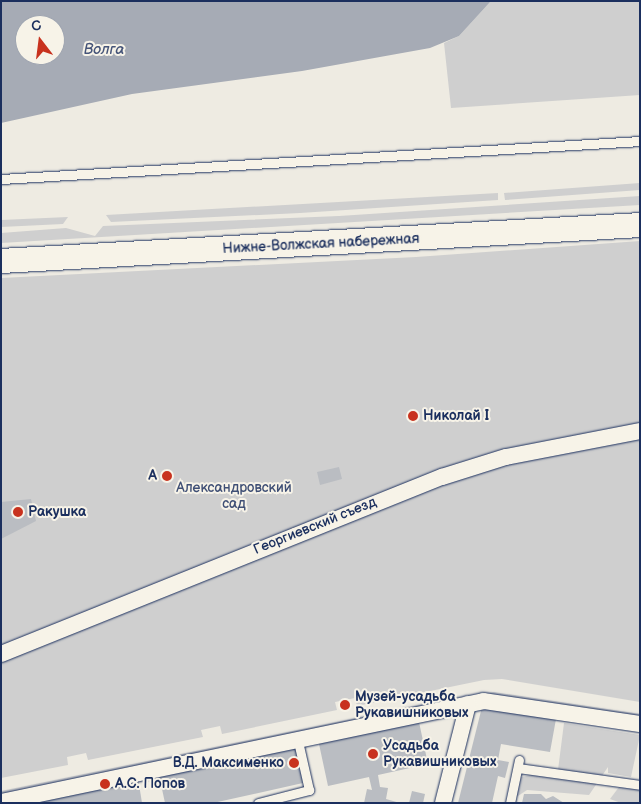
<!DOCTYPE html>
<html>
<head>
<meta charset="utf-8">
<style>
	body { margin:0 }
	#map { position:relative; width:641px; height:804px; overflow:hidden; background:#eeebe2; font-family:"Balsamiq Sans",sans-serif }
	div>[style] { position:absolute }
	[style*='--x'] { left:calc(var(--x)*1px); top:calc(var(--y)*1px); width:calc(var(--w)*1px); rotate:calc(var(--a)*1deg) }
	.green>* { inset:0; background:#cfcfcf }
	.water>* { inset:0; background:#a6abb5 }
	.building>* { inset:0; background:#babdc2 }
	.roads { filter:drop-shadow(0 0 1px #1b2f5e) drop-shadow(0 0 1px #1b2f5e) }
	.lane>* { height:9px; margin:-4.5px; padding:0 4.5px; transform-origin:4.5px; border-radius:4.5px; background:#f7f3e8 }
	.street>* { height:16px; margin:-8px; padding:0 8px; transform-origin:8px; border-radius:8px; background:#f7f3e8 }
	.secondary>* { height:24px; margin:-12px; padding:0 12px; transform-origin:12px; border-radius:12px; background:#f7f3e8 }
	.dots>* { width:14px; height:14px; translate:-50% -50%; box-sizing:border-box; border:2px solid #f7f3e8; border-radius:50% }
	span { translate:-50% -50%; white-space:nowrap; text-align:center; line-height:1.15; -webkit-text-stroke:4px #f7f3e8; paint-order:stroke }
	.street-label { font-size:14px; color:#1b2f5e }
	.poi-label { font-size:14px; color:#1b2f5e; font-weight:700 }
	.left { translate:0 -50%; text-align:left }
	.right { translate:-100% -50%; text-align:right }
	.park-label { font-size:14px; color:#3f4f75 }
	.water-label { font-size:15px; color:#455478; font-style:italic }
	.frame { position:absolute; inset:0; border:2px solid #1b2f5e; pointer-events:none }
	.north { position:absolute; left:15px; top:15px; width:50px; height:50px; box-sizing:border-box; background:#f7f3e8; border:1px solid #9fa5b1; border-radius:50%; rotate:345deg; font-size:14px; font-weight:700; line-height:20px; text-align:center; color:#1b2f5e }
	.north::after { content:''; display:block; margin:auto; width:18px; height:22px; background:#c8321e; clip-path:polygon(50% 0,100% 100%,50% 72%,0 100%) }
</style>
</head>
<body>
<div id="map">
	<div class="green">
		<div style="clip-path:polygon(491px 1px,640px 1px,640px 95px,451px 108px,444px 43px,459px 36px)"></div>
		<div style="clip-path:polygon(640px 183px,640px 190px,505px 200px,504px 193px)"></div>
		<div style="clip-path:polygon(498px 193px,498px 200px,300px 213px,111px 222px,106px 215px)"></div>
		<div style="clip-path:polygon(640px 196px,640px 205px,1px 243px,1px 233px,66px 228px,95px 236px,103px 226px,339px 216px)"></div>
		<div style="clip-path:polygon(68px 217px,63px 224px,1px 227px,1px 220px)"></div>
		<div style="clip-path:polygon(640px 241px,640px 702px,502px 679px,484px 680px,357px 706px,355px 698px,335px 702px,337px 710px,222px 734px,220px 726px,201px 730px,203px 737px,88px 760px,86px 753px,67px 757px,68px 765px,1px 778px,1px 278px,416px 257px)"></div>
		<div style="clip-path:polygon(494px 692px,640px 714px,640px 718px,485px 693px)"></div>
		<div style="clip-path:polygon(429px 703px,430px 707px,1px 794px,1px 791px)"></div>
		<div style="clip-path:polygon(564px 723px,640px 735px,631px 777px,608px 773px,608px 767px,589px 795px,527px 790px,515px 798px,521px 777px,558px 770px)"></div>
		<div style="clip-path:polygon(625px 779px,640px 782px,640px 803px,621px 803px,610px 799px)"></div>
	</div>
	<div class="water">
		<div style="clip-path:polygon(evenodd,1px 1px,491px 1px,459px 36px,430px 48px,302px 71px,132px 94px,1px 123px,1px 1px,25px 25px,55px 25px,55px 55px,25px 55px,25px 25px)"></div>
	</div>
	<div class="building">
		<div style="clip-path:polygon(339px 467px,342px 479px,320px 485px,317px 472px)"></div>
		<div style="clip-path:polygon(31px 499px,36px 521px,1px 539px,1px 502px)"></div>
		<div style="clip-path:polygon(482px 707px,556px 719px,550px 752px,501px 744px,498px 760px,509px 762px,505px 778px,498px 776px,492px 803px,458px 803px)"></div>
		<div style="clip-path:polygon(419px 722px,428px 764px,378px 775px,380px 787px,388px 788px,386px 799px,400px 803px,364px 803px,367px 789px,372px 790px,369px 777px,328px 786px,319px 744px)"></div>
		<div style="clip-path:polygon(295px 746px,303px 783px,213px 803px,165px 803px,159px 775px)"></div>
		<div style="clip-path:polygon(138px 778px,142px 803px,40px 803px,39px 798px)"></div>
		<div style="clip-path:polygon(412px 791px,425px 794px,423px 803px,409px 803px)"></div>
		<div style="clip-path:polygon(524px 794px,541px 794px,546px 799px,553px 796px,564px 803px,522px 803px)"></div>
	</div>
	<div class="roads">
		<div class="lane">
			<div style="--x:1;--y:179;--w:640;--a:-3.4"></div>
			<div style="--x:518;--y:768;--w:123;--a:7.9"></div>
			<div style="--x:258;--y:803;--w:53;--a:-14.3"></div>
			<div style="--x:309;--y:790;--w:50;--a:-102.7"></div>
			<div style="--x:510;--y:803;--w:44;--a:-78.2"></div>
		</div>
		<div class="street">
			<div style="--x:1;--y:654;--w:475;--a:-21.9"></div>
			<div style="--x:442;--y:477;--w:67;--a:-17.4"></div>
			<div style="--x:506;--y:457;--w:136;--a:-11"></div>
			<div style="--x:1;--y:802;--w:493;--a:-11.8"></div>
			<div style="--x:484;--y:701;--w:158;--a:8.4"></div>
			<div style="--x:443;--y:803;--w:102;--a:-75.8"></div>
		</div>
		<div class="secondary">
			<div style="--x:1;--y:261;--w:640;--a:-3.22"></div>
		</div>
	</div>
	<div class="dots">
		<div style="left:413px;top:416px;background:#c8321e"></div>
		<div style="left:167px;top:476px;background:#c8321e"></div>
		<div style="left:18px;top:512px;background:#c8321e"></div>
		<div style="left:345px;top:705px;background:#c8321e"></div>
		<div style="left:373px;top:754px;background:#c8321e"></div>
		<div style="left:294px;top:763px;background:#c8321e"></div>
		<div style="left:105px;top:784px;background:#c8321e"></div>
	</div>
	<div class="street-label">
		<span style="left:321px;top:244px;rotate:-3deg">Нижне-Волжская набережная</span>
		<span style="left:315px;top:526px;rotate:-22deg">Георгиевский съезд</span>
	</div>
	<div class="poi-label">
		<span class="left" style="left:423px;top:416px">Николай I</span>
		<span class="right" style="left:157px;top:476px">А</span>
		<span class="left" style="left:28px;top:512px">Ракушка</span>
		<span class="left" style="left:355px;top:705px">Музей-усадьба<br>Рукавишниковых</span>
		<span class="left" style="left:383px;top:754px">Усадьба<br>Рукавишниковых</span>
		<span class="right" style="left:284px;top:763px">В.Д. Максименко</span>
		<span class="left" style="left:115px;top:784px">А.С. Попов</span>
	</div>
	<div class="park-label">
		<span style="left:234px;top:496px">Александровский<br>сад</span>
	</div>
	<div class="water-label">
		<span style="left:104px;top:50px">Волга</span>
	</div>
	<div class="frame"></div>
	<div class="north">С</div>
</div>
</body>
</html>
